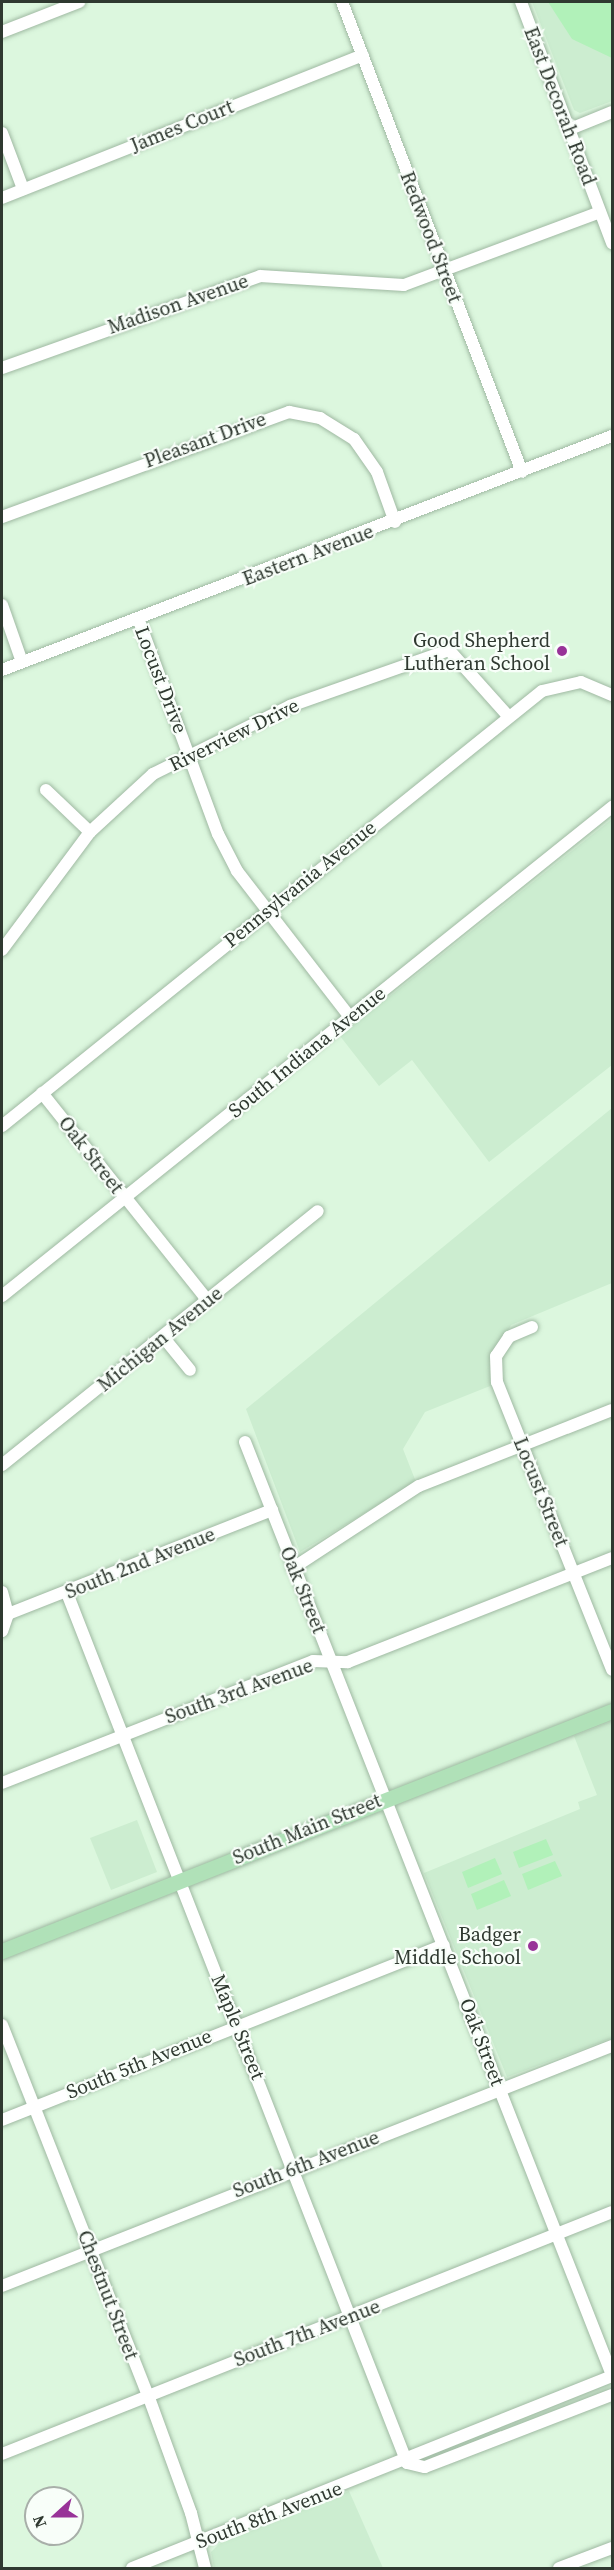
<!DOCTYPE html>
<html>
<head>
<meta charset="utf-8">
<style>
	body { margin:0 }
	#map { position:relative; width:614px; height:2570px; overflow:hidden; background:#dcf7de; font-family:"Source Serif 4",serif }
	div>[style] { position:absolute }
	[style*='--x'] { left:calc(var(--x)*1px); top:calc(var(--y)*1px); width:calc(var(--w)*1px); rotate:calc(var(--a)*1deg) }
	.built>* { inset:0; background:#ccedd0 }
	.green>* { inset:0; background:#b1f1b9 }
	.roads { filter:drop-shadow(0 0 2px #9fb9a2) drop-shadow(0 0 2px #9fb9a2) }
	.minor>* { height:12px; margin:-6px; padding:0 6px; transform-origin:6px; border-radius:6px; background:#fff }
	.major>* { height:15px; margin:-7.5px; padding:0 7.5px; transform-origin:7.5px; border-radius:7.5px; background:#b0e1b8 }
	.dots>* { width:16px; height:16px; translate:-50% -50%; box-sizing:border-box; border:3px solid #f8fef9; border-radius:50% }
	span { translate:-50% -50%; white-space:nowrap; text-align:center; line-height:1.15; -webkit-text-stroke:4.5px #f8fef9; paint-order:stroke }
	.street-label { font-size:20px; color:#2f3930 }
	.poi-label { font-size:20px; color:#2f3930 }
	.right { translate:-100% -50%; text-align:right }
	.frame { position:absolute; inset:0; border:3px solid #2f3930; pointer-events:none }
	.north { position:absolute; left:24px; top:2486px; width:60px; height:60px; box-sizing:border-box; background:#f8fef9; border:2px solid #a8afa9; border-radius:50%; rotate:249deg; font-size:16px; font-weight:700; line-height:24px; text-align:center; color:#2f3930 }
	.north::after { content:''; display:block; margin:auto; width:21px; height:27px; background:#983398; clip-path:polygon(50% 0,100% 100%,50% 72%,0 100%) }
</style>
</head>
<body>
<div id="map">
	<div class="built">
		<div style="clip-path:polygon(532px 2px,612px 2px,612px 101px,580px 113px,574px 110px)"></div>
		<div style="clip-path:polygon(612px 819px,612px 1065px,489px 1162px,412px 1060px,379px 1086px,340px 1036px)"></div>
		<div style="clip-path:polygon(612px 1108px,612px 1283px,511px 1325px,493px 1360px,500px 1382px,425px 1412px,403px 1449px,416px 1482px,300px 1552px,246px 1409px)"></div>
		<div style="clip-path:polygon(612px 1721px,612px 2038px,507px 2077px,424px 1873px,580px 1809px,578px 1802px,597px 1795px,574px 1736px)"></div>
		<div style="clip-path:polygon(137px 1820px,157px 1872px,111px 1890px,90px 1838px)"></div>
		<div style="clip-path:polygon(349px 2491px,383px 2568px,214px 2568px,211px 2552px,219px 2544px)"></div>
	</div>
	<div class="green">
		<div style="clip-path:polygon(548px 2px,612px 2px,612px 58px,572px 39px)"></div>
		<div style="clip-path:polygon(546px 1839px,553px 1855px,519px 1868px,513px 1852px)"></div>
		<div style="clip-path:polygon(495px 1858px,502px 1874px,468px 1888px,462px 1872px)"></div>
		<div style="clip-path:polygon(555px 1861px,562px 1876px,528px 1890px,522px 1874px)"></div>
		<div style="clip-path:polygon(504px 1880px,511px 1896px,477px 1910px,471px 1894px)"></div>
	</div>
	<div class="roads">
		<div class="minor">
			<div style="--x:342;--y:2;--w:503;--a:69.04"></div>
			<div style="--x:521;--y:2;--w:258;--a:69.3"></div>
			<div style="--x:2;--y:32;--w:83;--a:-21.3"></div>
			<div style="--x:570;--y:129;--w:45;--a:-22"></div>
			<div style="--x:2;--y:133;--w:60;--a:69.4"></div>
			<div style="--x:2;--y:198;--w:388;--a:-21.6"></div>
			<div style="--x:2;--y:368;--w:274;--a:-19.6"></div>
			<div style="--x:260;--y:276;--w:144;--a:3.6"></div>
			<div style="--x:404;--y:285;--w:209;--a:-20.4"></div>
			<div style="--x:2;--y:517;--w:306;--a:-20.1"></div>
			<div style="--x:289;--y:412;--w:32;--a:11"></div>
			<div style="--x:320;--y:418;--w:40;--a:32"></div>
			<div style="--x:354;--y:439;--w:40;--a:55.1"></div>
			<div style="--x:377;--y:472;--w:53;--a:70.2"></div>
			<div style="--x:2;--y:605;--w:60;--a:70.7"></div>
			<div style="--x:138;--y:618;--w:230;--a:69.7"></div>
			<div style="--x:218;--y:834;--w:42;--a:62.8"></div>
			<div style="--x:237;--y:871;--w:185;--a:52.3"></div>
			<div style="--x:2;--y:670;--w:653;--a:-20.99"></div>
			<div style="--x:46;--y:790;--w:61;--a:43.7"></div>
			<div style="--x:2;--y:950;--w:147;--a:-53.3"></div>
			<div style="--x:90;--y:832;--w:86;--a:-42.6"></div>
			<div style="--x:153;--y:774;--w:153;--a:-26.4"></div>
			<div style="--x:290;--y:706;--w:169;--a:-19.4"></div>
			<div style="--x:449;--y:650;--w:90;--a:48.2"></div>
			<div style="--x:42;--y:1093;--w:265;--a:51.4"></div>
			<div style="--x:2;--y:1126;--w:693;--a:-38.85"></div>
			<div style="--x:542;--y:691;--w:40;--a:-13"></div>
			<div style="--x:581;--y:682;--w:34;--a:23"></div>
			<div style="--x:2;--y:1296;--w:782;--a:-38.72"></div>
			<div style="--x:532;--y:1327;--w:25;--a:157"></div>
			<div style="--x:509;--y:1337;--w:23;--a:124"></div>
			<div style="--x:496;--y:1356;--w:26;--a:88"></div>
			<div style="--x:497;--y:1382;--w:310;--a:68.2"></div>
			<div style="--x:164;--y:1338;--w:41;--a:50.9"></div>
			<div style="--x:245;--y:1442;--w:1003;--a:68.53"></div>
			<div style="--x:2;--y:1465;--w:405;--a:-38.8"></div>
			<div style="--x:293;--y:1568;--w:150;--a:-33.1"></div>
			<div style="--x:419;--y:1486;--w:207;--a:-21.5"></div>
			<div style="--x:2;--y:1592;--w:23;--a:75"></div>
			<div style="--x:8;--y:1614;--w:18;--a:109"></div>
			<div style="--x:67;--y:1593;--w:934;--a:68.65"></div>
			<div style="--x:8;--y:1614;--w:284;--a:-21.5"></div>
			<div style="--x:2;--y:1783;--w:334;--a:-21.4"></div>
			<div style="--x:313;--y:1661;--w:35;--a:2"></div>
			<div style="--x:348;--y:1662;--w:284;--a:-21.5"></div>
			<div style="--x:2;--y:2025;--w:398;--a:68.5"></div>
			<div style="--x:148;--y:2395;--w:126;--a:70"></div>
			<div style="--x:191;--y:2513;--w:57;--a:75.7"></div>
			<div style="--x:2;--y:2120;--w:475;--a:-21.6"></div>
			<div style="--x:2;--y:2286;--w:656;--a:-21.48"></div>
			<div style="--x:2;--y:2454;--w:656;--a:-21.64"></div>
			<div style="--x:407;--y:2463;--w:18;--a:13"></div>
			<div style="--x:425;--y:2467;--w:200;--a:-21.1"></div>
			<div style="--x:132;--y:2568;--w:517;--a:-21.8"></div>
			<div style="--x:559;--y:2568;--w:57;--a:-20.7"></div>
		</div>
		<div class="major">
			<div style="--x:2;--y:1951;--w:656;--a:-21.48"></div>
		</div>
	</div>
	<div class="dots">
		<div style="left:562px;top:651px;background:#983398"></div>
		<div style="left:533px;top:1946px;background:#983398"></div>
	</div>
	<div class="street-label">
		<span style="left:560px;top:106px;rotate:69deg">East Decorah Road</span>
		<span style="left:182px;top:126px;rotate:-22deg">James Court</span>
		<span style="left:431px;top:237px;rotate:69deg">Redwood Street</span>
		<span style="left:178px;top:304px;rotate:-19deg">Madison Avenue</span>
		<span style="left:205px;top:440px;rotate:-20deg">Pleasant Drive</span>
		<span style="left:308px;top:555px;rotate:-21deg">Eastern Avenue</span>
		<span style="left:161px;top:680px;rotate:69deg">Locust Drive</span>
		<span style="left:234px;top:735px;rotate:-26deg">Riverview Drive</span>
		<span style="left:300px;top:884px;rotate:-39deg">Pennsylvania Avenue</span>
		<span style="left:307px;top:1052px;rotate:-39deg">South Indiana Avenue</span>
		<span style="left:91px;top:1155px;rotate:52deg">Oak Street</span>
		<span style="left:160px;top:1339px;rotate:-39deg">Michigan Avenue</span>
		<span style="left:541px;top:1492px;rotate:68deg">Locust Street</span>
		<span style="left:140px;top:1563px;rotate:-22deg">South 2nd Avenue</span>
		<span style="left:303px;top:1590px;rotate:68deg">Oak Street</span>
		<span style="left:239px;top:1691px;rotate:-20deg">South 3rd Avenue</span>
		<span style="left:307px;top:1829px;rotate:-22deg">South Main Street</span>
		<span style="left:238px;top:2027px;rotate:68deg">Maple Street</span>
		<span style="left:482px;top:2042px;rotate:69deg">Oak Street</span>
		<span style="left:139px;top:2064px;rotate:-22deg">South 5th Avenue</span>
		<span style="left:306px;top:2164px;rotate:-21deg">South 6th Avenue</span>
		<span style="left:108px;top:2295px;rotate:69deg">Chestnut Street</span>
		<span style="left:307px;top:2333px;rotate:-21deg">South 7th Avenue</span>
		<span style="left:269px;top:2515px;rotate:-21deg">South 8th Avenue</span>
	</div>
	<div class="poi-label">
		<span class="right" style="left:550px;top:652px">Good Shepherd<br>Lutheran School</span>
		<span class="right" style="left:521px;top:1946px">Badger<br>Middle School</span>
	</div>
	<div class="frame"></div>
	<div class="north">N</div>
</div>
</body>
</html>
